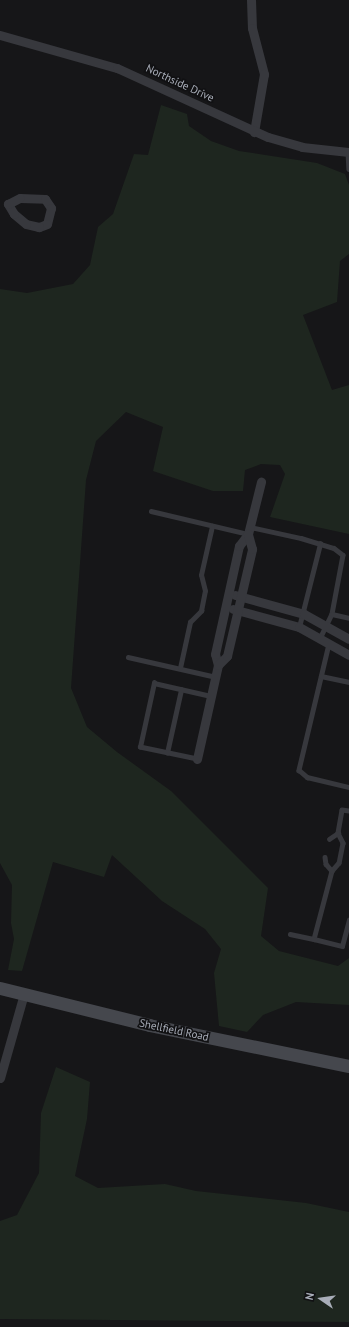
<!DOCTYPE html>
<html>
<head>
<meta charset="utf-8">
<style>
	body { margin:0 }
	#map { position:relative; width:349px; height:1327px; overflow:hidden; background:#161618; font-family:"PT Sans",sans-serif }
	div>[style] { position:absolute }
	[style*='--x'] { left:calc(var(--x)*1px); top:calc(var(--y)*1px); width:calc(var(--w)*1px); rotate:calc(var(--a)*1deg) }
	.green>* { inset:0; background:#1e261f }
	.lane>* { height:4.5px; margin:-2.25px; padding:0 2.25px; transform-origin:2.25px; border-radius:2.25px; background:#37383d }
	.street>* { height:9px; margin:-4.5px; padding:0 4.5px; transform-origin:4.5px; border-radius:4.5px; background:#37383d }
	.secondary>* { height:13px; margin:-6.5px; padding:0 6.5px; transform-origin:6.5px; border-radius:6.5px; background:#45474d }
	span { translate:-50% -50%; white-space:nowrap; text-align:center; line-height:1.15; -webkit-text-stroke:3.5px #111113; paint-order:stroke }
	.street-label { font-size:11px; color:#a8adb8 }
	.north { position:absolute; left:301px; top:1279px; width:40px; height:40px; -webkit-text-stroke:3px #111113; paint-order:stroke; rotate:283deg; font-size:11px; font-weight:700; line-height:16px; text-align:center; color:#a8adb8 }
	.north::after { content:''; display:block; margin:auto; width:14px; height:18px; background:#a8adb8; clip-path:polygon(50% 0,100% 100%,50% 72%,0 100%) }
</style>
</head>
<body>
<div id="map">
	<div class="green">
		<div style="clip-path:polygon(161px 105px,187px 114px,189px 126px,211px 141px,239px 151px,317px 163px,345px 174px,349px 185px,349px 254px,340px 261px,337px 302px,303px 315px,332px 390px,349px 385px,349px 534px,270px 517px,285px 474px,280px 465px,261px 464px,245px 470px,243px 491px,213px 491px,153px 471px,163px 427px,126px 412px,96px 441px,86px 480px,71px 688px,87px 727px,117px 752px,171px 791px,268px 888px,261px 936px,279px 951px,338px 966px,349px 958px,349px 1005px,296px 1002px,263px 1015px,247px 1032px,219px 1026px,214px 973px,221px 949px,205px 929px,162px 901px,112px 855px,104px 877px,53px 862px,22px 971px,8px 970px,14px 939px,11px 923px,12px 885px,0 863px,0 289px,27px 293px,73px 284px,90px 265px,98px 227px,113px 214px,134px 154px,148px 155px)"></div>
		<div style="clip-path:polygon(56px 1067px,90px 1082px,87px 1119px,75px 1176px,98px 1188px,165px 1184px,196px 1191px,306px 1203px,349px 1212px,349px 1322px,0 1319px,0 1221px,17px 1215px,39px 1173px,41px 1113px)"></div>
	</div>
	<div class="lane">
		<div style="--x:348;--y:152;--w:17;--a:87"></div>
		<div style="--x:151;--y:511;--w:100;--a:13.3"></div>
		<div style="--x:250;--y:527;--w:52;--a:12.2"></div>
		<div style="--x:301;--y:538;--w:34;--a:17"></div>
		<div style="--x:334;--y:548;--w:11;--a:38"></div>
		<div style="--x:343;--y:555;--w:60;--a:100.6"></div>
		<div style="--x:332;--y:614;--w:25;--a:116"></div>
		<div style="--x:332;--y:614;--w:17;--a:13"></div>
		<div style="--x:299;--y:627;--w:86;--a:-75.8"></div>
		<div style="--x:329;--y:644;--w:130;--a:103.4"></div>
		<div style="--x:299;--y:770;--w:11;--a:41"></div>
		<div style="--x:307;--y:777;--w:43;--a:13.4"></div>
		<div style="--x:128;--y:657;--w:90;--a:12.8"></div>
		<div style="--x:180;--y:668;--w:47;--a:-77.7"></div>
		<div style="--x:190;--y:622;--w:16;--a:-45"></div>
		<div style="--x:201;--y:611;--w:20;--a:-79"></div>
		<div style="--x:205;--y:591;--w:16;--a:-104"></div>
		<div style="--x:201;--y:575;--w:50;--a:-77.3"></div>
		<div style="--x:321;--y:676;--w:29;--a:12"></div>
		<div style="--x:167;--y:753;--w:65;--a:-77.5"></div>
		<div style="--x:197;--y:759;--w:58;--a:-168.1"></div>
		<div style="--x:140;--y:747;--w:66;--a:-77.7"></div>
		<div style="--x:154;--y:683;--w:58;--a:12.8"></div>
		<div style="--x:349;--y:811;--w:7;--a:-172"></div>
		<div style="--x:342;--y:810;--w:23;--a:100"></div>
		<div style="--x:338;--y:833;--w:11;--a:63"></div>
		<div style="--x:343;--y:843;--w:20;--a:101"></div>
		<div style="--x:339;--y:863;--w:11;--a:131"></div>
		<div style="--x:332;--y:871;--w:70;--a:104.8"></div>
		<div style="--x:314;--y:939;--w:29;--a:14"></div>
		<div style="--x:342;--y:946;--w:27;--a:-75"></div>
		<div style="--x:329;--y:839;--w:11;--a:-34"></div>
		<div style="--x:325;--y:857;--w:7;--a:82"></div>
		<div style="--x:326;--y:864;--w:9;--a:49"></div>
		<div style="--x:290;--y:934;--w:25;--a:12"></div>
	</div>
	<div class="street">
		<div style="--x:251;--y:0;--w:28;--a:88"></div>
		<div style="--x:252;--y:28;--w:48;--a:75.4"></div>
		<div style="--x:264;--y:74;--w:59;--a:99.8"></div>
		<div style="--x:0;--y:35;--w:122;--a:15.8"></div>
		<div style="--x:117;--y:68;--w:166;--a:24.6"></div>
		<div style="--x:268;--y:137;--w:35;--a:16"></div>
		<div style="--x:302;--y:147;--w:47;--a:6.1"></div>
		<div style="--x:20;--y:198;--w:25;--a:2"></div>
		<div style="--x:45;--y:199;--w:11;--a:56"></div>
		<div style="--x:51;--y:208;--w:16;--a:104"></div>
		<div style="--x:47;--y:224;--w:9;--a:159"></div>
		<div style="--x:39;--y:227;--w:13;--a:-167"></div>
		<div style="--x:26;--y:224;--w:16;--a:-140"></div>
		<div style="--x:14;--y:214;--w:12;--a:-121"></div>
		<div style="--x:8;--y:204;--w:13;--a:-27"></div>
		<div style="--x:235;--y:595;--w:72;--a:15.4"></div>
		<div style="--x:304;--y:614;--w:51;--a:29.1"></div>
		<div style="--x:233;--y:609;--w:68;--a:15.3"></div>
		<div style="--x:299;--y:627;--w:57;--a:29.2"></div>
		<div style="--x:218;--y:665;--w:11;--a:-105"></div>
		<div style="--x:215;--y:654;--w:111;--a:-77.5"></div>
		<div style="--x:239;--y:546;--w:15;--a:-53"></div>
		<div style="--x:248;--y:534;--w:54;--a:-76"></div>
		<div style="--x:197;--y:759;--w:96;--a:-77.4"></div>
		<div style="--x:218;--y:665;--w:13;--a:-45"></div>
		<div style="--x:227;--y:656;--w:110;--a:-76.8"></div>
		<div style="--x:252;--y:549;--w:16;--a:-105"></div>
		<div style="--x:0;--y:1078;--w:87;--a:-74.1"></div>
	</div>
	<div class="secondary">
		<div style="--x:0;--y:988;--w:154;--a:13.9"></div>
		<div style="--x:149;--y:1025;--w:204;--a:11.6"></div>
	</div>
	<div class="street-label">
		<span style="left:180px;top:83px;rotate:25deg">Northside Drive</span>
		<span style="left:174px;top:1030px;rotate:12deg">Shellfield Road</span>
	</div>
	<div class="north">N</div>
</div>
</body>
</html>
